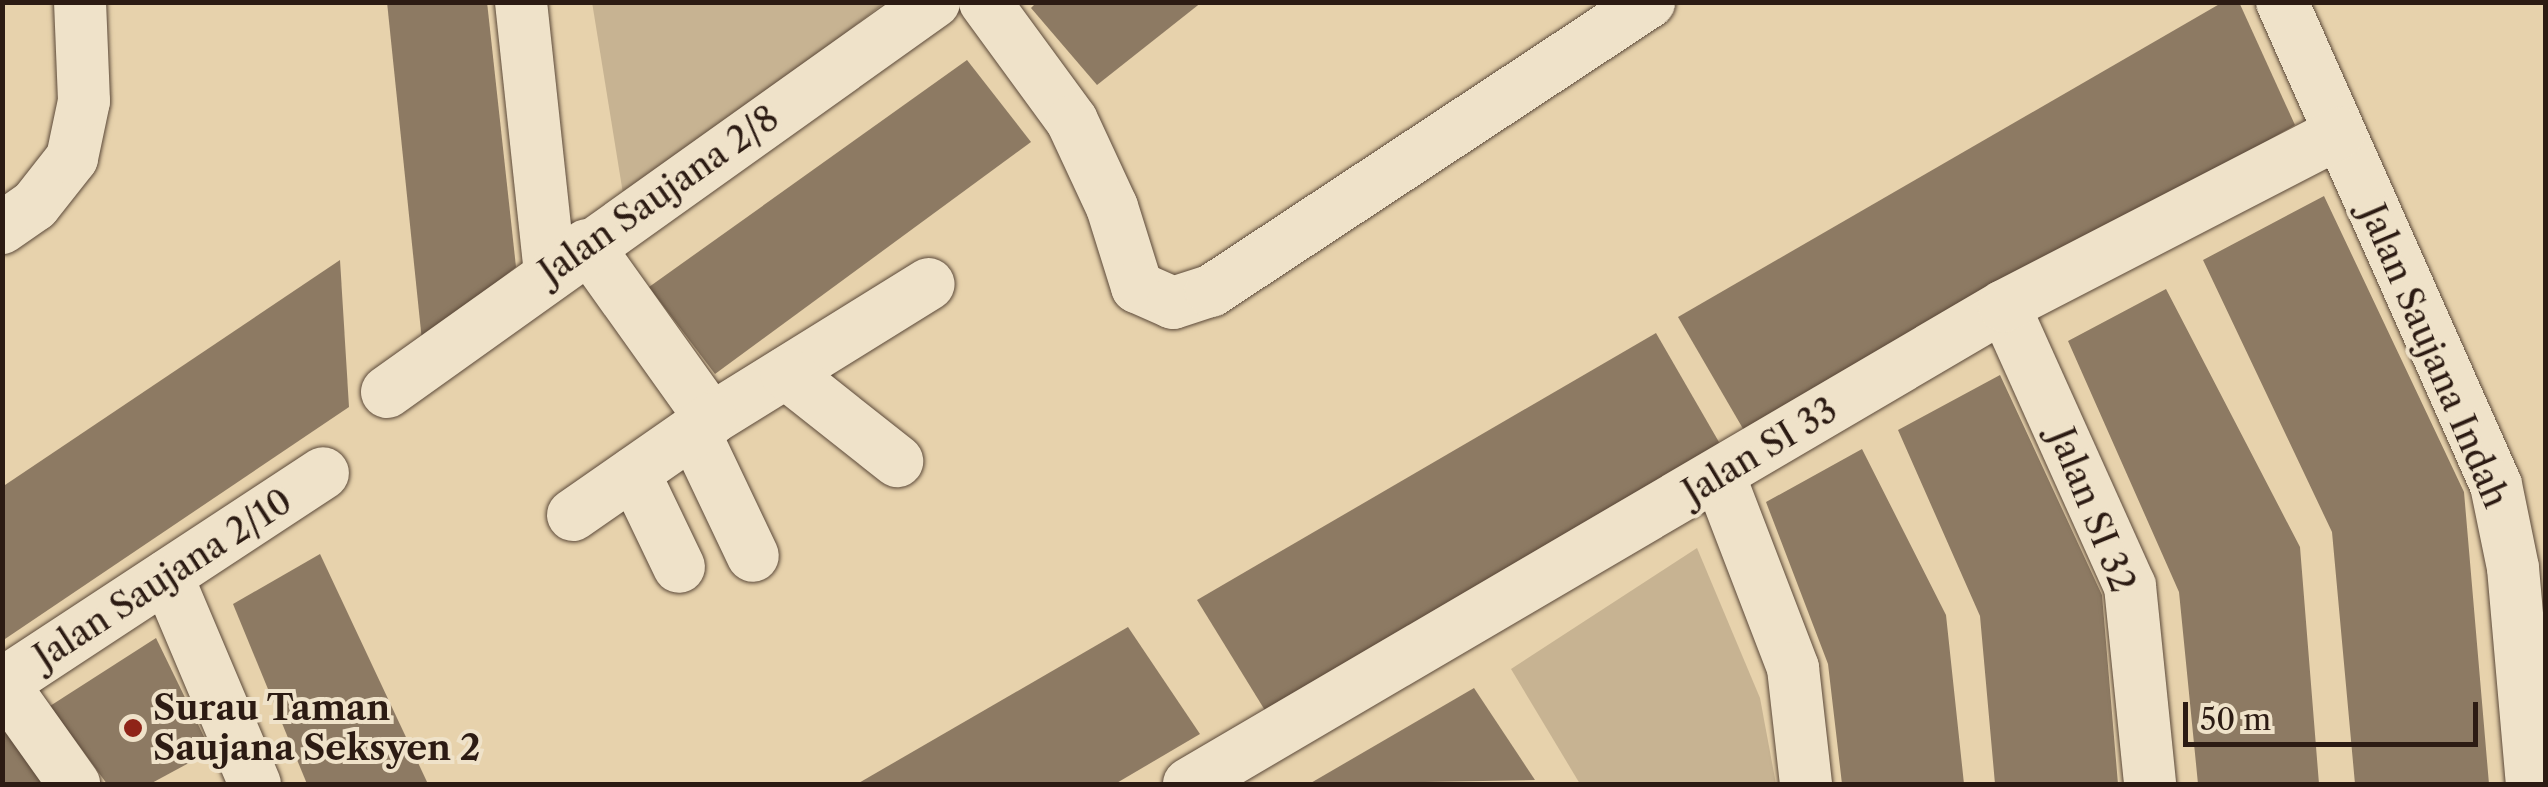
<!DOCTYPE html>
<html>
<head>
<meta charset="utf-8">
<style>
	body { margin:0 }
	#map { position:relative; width:2548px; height:787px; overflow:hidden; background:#e7d2ac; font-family:"Libre Caslon Text",serif }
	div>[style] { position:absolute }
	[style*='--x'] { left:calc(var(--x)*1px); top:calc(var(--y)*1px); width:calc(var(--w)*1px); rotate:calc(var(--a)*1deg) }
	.green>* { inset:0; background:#c7b392 }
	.building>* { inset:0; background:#8d7a63 }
	.roads { filter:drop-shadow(0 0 2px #5b4939) drop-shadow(0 0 2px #5b4939) }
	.minor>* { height:52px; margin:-26px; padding:0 26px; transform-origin:26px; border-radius:26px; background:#efe2c9 }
	.dots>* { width:28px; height:28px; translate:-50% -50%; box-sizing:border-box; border:5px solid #efe2c9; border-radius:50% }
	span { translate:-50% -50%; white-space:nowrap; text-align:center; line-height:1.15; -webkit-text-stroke:8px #efe2c9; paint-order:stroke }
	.street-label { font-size:35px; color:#2c1b13 }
	.poi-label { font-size:35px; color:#2c1b13; font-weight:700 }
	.left { translate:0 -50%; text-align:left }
	.frame { position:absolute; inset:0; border:5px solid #2c1b13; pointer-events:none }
	.scale { position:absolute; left:2183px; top:702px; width:295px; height:45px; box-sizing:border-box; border:5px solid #2c1b13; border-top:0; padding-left:12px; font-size:30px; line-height:35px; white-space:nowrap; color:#2c1b13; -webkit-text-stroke:8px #efe2c9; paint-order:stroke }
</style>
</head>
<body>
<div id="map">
	<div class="green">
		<div style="clip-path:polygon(592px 2px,884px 3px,625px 206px)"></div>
		<div style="clip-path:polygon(1697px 548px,1760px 698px,1776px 784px,1580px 784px,1511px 669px)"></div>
	</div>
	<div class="building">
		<div style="clip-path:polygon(387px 2px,487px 2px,516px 267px,422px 341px)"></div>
		<div style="clip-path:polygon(1037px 2px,1202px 2px,1097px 85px,1031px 8px)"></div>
		<div style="clip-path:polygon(2223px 2px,2239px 2px,2295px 125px,1749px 439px,1678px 317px)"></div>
		<div style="clip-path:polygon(967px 60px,1031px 142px,715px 374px,649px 287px)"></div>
		<div style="clip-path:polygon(2324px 196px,2464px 492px,2489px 784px,2355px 784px,2332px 532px,2203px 260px)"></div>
		<div style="clip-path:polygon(340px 260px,349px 407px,2px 641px,2px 487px)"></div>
		<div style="clip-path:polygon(2166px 289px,2300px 547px,2319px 784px,2198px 784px,2179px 592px,2068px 341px)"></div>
		<div style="clip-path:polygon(1656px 333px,1723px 449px,1266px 712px,1197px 600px)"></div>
		<div style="clip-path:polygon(2000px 375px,2102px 595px,2118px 784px,1995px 784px,1980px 616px,1898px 430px)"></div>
		<div style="clip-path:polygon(1862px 449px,1946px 615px,1964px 784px,1842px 784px,1828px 664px,1766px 502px)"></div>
		<div style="clip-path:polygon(320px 554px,428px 784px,307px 784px,233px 604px)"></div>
		<div style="clip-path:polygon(1128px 627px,1200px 734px,1115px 784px,857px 784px)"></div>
		<div style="clip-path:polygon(156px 638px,211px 751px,150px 784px,107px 784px,50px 706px)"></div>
		<div style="clip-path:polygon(1474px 688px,1535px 780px,1309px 784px)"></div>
		<div style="clip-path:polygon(2px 719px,48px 784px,2px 784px)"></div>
	</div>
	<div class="roads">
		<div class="minor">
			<div style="--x:521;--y:2;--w:272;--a:83.9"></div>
			<div style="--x:985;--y:2;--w:147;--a:53.8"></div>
			<div style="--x:1072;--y:121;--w:95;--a:65.1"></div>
			<div style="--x:1112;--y:207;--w:84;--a:72.6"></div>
			<div style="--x:1137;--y:287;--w:39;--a:24"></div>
			<div style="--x:1173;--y:303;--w:40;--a:-18"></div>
			<div style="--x:1211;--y:291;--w:525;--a:-33.42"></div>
			<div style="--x:2282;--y:2;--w:528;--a:66.1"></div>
			<div style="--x:2496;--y:485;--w:85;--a:78.4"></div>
			<div style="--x:2513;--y:568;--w:217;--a:85"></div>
			<div style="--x:2;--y:228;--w:40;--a:-34.9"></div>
			<div style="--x:35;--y:205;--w:60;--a:-51.8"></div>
			<div style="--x:72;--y:158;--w:58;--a:-78.1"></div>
			<div style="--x:84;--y:101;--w:99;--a:-92.3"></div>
			<div style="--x:587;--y:245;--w:214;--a:54.5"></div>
			<div style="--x:711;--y:419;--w:256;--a:-31.8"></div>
			<div style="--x:2004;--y:306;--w:307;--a:65.8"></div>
			<div style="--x:2130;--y:586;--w:199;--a:84.2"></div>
			<div style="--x:786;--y:373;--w:142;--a:38.4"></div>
			<div style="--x:387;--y:392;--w:672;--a:-35.49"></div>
			<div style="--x:694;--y:432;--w:137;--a:64.6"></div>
			<div style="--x:634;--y:473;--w:104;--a:64.4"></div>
			<div style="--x:1719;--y:475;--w:207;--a:69"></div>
			<div style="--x:1793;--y:668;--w:117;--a:83.6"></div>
			<div style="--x:573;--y:515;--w:168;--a:-34.8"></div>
			<div style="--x:167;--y:576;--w:226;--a:67.1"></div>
			<div style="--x:2;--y:684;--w:384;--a:-33.3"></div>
			<div style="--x:3;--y:684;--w:123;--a:54.6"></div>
			<div style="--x:1189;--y:784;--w:945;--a:-30.39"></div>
			<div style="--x:2004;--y:306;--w:377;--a:-27.3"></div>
		</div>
	</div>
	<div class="dots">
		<div style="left:133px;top:728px;background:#8f2418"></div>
	</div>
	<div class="street-label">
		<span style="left:659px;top:195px;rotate:-35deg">Jalan Saujana 2/8</span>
		<span style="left:2434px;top:356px;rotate:67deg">Jalan Saujana Indah</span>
		<span style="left:1760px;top:451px;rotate:-31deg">Jalan SI 33</span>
		<span style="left:2092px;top:510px;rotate:68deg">Jalan SI 32</span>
		<span style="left:163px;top:579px;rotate:-33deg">Jalan Saujana 2/10</span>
	</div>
	<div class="poi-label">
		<span class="left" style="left:153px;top:728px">Surau Taman<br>Saujana Seksyen 2</span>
	</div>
	<div class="frame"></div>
	<div class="scale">50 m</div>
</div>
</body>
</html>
